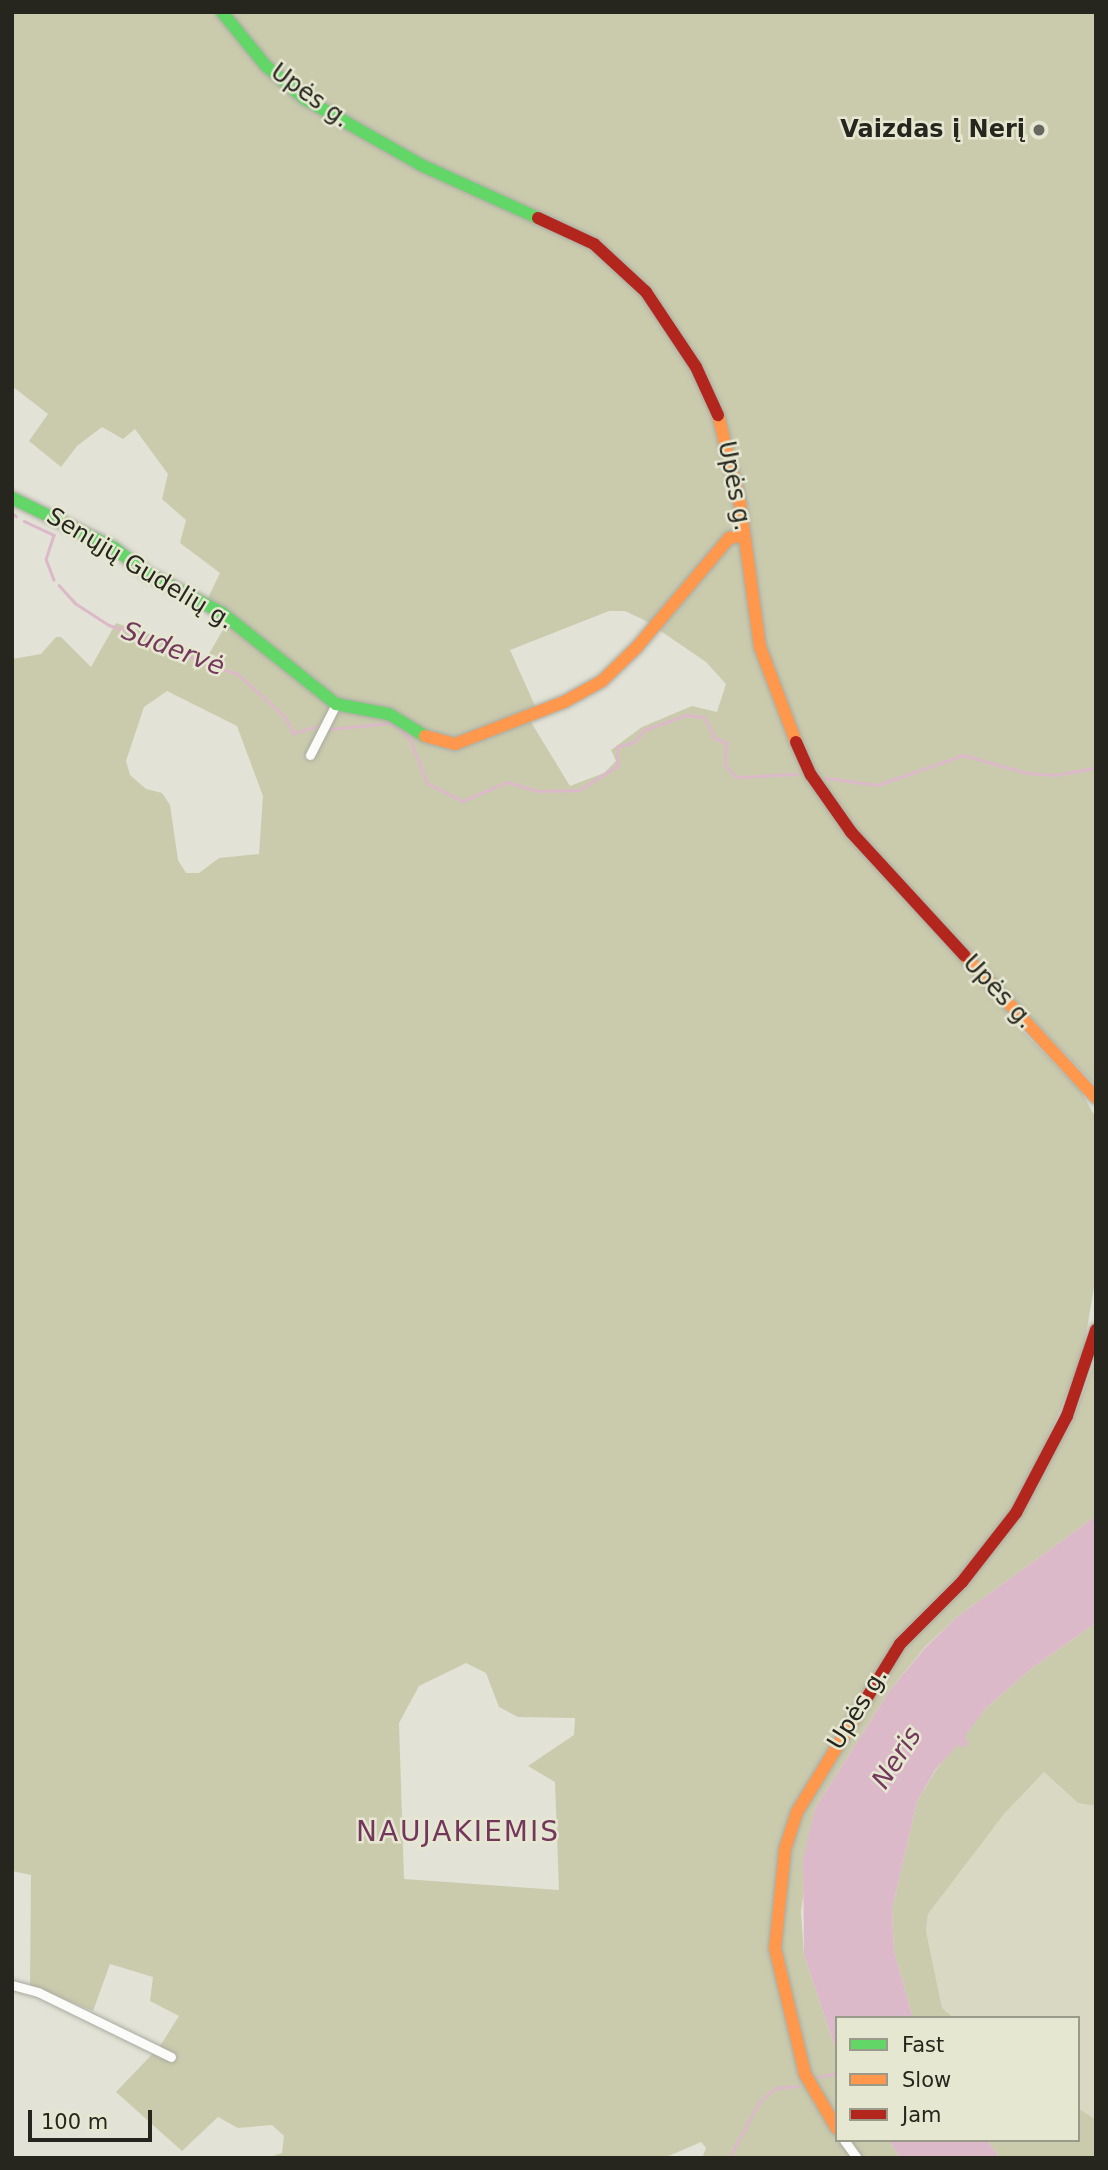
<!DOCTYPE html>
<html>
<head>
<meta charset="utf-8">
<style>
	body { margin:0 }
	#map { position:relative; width:1108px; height:2170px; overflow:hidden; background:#e2e2d6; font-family:"DejaVu Sans",sans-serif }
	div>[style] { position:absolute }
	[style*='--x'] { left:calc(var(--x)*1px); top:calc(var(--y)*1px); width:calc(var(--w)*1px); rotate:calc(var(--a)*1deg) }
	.built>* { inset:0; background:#d8d8c3 }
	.green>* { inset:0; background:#cacbad }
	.water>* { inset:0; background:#dcb9c9 }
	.stream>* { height:2.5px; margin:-1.25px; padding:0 1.25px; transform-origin:1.25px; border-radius:1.25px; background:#dcb9c9 }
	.roads { filter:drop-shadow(0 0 2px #aaaba1) drop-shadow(0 0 2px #aaaba1) }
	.street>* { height:9px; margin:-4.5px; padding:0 4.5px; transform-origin:4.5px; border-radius:4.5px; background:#fbfbf9 }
	.fast>* { height:12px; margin:-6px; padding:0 6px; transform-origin:6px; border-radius:6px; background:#63d668 }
	.slow>* { height:12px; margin:-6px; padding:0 6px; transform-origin:6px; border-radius:6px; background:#ff974d }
	.jam>* { height:12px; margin:-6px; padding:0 6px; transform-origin:6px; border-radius:6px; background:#b3261e }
	.dots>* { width:19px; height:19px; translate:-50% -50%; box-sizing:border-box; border:4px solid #e6e7d1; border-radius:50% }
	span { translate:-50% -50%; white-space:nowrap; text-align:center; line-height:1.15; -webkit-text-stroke:5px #e6e7d1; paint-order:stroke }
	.street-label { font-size:24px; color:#26261e }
	.poi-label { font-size:24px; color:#26261e; font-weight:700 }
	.right { translate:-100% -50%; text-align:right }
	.water-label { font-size:26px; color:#75385d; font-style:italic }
	.quarter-label { font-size:28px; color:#74365c; letter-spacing:2px }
	.frame { position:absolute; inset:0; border:14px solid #26261e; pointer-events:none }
	.legend { position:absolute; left:835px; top:2016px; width:245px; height:126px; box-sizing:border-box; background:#e6e7d1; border:2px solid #999a89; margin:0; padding:9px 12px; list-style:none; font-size:21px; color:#26261e }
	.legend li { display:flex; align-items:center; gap:14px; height:35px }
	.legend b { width:35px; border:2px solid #999a89 }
	.scale { position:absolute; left:28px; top:2110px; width:124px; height:32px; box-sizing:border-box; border:4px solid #26261e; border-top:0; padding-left:9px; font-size:21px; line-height:24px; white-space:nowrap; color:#26261e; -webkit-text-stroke:5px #e6e7d1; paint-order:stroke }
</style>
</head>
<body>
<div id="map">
	<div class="built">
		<div style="clip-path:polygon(1044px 1772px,1078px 1803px,1096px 1806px,1096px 2120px,1078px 2108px,1078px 2018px,954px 2018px,942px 2008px,926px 1931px,928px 1914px,1004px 1814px)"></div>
	</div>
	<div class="green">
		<div style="clip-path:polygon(evenodd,12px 12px,1096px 12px,1096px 1086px,1017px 1003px,1006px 1014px,1080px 1090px,1096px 1118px,1096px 1275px,1082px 1358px,1007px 1534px,1072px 1422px,1096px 1358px,1096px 1516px,957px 1617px,925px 1647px,890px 1690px,815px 1808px,801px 1912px,804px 1955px,837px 2053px,837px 2140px,889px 2140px,900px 2158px,702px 2158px,706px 2148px,701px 2142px,664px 2158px,266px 2158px,282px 2153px,284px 2136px,272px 2125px,238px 2128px,218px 2117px,182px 2151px,116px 2092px,160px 2046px,179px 2016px,150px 2001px,153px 1977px,110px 1964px,93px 2011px,30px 1985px,31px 1875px,12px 1871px,12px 659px,41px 654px,56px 637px,61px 637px,91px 667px,116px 623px,180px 644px,206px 659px,231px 616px,208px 598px,220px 573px,180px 543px,186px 520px,162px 499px,168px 474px,135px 429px,123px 439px,102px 427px,77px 446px,61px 467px,29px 441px,48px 414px,12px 386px,12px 12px,609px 611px,625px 611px,646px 621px,706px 662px,726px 684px,717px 712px,692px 706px,642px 727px,611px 750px,616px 761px,604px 773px,570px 786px,526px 714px,536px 708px,510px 650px,609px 611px,12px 12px,167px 691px,237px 726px,263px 796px,259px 854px,219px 858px,199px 873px,186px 873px,178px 860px,170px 805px,162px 793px,146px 789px,130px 775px,126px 761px,144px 707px,167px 691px,12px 12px,466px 1663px,486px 1673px,499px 1707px,518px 1717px,575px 1718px,574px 1735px,528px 1766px,555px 1782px,559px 1890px,404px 1879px,399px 1723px,419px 1686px,466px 1663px)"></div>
		<div style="clip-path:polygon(1096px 1623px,1096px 1806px,1078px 1803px,1044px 1772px,1004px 1814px,928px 1914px,926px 1931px,942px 2008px,954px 2018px,913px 2018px,894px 1951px,892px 1909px,917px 1802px,935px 1771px,986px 1708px,1032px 1668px)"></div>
		<div style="clip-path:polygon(1078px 2108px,1096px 2120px,1096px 2158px,1000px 2158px,987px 2140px,1078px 2140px)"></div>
	</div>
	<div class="water">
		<div style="clip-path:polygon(1096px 1516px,1096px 1623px,1032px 1668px,986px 1708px,965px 1736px,968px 1743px,965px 1748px,958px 1745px,935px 1770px,917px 1802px,892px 1909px,894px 1951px,913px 2018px,837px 2018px,837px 2053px,804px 1955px,803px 1859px,815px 1808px,890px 1690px,925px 1648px,957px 1617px)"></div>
		<div style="clip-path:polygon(889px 2140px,987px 2140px,1000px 2158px,900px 2158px)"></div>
	</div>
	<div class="stream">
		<div style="--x:12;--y:513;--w:5;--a:37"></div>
		<div style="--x:24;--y:521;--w:33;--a:25"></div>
		<div style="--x:54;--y:535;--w:25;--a:108"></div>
		<div style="--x:46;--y:559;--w:22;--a:69"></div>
		<div style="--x:59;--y:585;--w:24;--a:48"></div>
		<div style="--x:75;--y:603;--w:40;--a:32.9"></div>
		<div style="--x:109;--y:625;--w:60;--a:18.4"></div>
		<div style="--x:166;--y:644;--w:47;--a:27.6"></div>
		<div style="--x:208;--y:666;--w:30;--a:14"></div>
		<div style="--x:237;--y:673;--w:67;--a:42.6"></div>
		<div style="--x:286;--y:718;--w:17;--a:65"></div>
		<div style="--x:293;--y:733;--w:24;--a:-15"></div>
		<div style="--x:330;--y:729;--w:59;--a:-5.8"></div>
		<div style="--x:389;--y:723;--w:11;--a:27"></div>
		<div style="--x:399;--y:728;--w:18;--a:47"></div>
		<div style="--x:411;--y:741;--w:45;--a:69.1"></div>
		<div style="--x:427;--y:783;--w:40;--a:26.6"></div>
		<div style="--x:463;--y:801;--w:48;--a:-23.4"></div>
		<div style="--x:507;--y:782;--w:32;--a:16"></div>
		<div style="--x:538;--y:791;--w:41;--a:-1.4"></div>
		<div style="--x:579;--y:790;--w:45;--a:-32.3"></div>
		<div style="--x:617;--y:766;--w:19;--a:-90"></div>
		<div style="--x:617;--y:747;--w:18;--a:-16"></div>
		<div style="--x:634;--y:742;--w:16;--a:-50"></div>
		<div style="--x:644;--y:730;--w:45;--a:-19.7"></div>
		<div style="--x:686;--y:715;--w:18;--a:6"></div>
		<div style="--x:704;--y:717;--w:24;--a:62"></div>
		<div style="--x:715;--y:738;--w:13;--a:23"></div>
		<div style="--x:727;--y:743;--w:22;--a:95"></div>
		<div style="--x:725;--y:765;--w:16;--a:47"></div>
		<div style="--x:736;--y:777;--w:61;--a:-2.8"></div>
		<div style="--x:826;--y:778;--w:52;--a:7.7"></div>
		<div style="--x:878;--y:785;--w:90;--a:-19.4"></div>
		<div style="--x:963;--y:755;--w:66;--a:15.7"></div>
		<div style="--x:1027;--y:773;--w:28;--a:4"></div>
		<div style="--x:1055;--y:775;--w:42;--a:-9.7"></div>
		<div style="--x:818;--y:2077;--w:19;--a:-12"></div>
		<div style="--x:729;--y:2158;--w:65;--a:-61.5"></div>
		<div style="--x:760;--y:2101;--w:21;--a:-39"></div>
		<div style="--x:776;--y:2088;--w:22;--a:-5"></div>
	</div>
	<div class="roads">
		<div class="street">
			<div style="--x:310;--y:755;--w:57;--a:-63"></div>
			<div style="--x:12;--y:1985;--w:27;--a:15"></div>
			<div style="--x:38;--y:1992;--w:148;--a:26"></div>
			<div style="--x:844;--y:2140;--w:22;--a:54"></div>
		</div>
		<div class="fast">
			<div style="--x:222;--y:12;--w:70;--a:50.8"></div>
			<div style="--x:266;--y:66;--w:51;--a:40.2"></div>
			<div style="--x:305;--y:99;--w:133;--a:29.6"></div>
			<div style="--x:421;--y:165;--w:128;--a:24.4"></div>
			<div style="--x:12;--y:498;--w:114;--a:26.1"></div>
			<div style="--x:114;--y:548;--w:41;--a:37.1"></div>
			<div style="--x:147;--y:573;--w:85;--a:28.1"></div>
			<div style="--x:222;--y:613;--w:146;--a:38.6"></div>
			<div style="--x:336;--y:704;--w:54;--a:10.7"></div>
			<div style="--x:389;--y:714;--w:42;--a:31.4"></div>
		</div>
		<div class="slow">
			<div style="--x:718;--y:415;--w:91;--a:76"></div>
			<div style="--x:740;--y:503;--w:145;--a:82.1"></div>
			<div style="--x:760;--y:647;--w:102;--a:69.2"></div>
			<div style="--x:425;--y:736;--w:31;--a:15"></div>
			<div style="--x:455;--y:744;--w:117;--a:-21.1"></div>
			<div style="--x:564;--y:702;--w:43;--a:-28.9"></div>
			<div style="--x:602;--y:681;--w:49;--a:-44.2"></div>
			<div style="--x:637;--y:647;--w:143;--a:-49.8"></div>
			<div style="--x:729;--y:538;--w:15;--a:-8"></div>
			<div style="--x:965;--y:956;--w:193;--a:47.3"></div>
			<div style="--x:837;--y:2129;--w:64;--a:-120.2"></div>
			<div style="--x:805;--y:2074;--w:130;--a:-103.4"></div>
			<div style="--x:775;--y:1948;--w:100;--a:-84.2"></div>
			<div style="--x:785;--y:1849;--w:39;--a:-72"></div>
			<div style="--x:797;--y:1812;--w:136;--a:-58.5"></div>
		</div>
		<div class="jam">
			<div style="--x:538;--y:218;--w:62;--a:24.9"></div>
			<div style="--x:594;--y:244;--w:71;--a:42.7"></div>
			<div style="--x:646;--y:292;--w:90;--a:56.3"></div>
			<div style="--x:696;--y:367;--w:53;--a:65.4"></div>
			<div style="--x:796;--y:742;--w:36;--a:66"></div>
			<div style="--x:811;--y:775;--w:70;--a:54.9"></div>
			<div style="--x:851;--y:832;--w:168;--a:47.4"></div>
			<div style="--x:868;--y:1696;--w:61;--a:-58.4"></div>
			<div style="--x:900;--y:1644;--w:88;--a:-45"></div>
			<div style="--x:962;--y:1582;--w:88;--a:-52"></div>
			<div style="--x:1016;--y:1513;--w:110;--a:-62.3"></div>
			<div style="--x:1067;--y:1416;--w:91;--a:-71.4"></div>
		</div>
	</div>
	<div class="dots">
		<div style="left:1039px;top:130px;background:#68685e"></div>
	</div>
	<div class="street-label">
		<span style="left:310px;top:96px;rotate:36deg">Upės g.</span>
		<span style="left:734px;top:486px;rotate:79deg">Upės g.</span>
		<span style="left:140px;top:569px;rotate:31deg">Senųjų Gudelių g.</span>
		<span style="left:998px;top:992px;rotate:47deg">Upės g.</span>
		<span style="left:858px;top:1709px;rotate:-58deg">Upės g.</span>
	</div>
	<div class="poi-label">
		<span class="right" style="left:1025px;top:130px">Vaizdas į Nerį</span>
	</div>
	<div class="water-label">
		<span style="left:173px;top:649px;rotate:21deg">Sudervė</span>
		<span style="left:897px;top:1758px;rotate:-57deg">Neris</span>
	</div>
	<div class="quarter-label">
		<span style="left:458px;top:1832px">NAUJAKIEMIS</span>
	</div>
	<div class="frame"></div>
	<ul class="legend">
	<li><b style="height:9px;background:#63d668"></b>Fast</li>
	<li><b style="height:9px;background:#ff974d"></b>Slow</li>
	<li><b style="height:9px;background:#b3261e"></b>Jam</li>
	</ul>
	<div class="scale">100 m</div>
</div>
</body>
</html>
